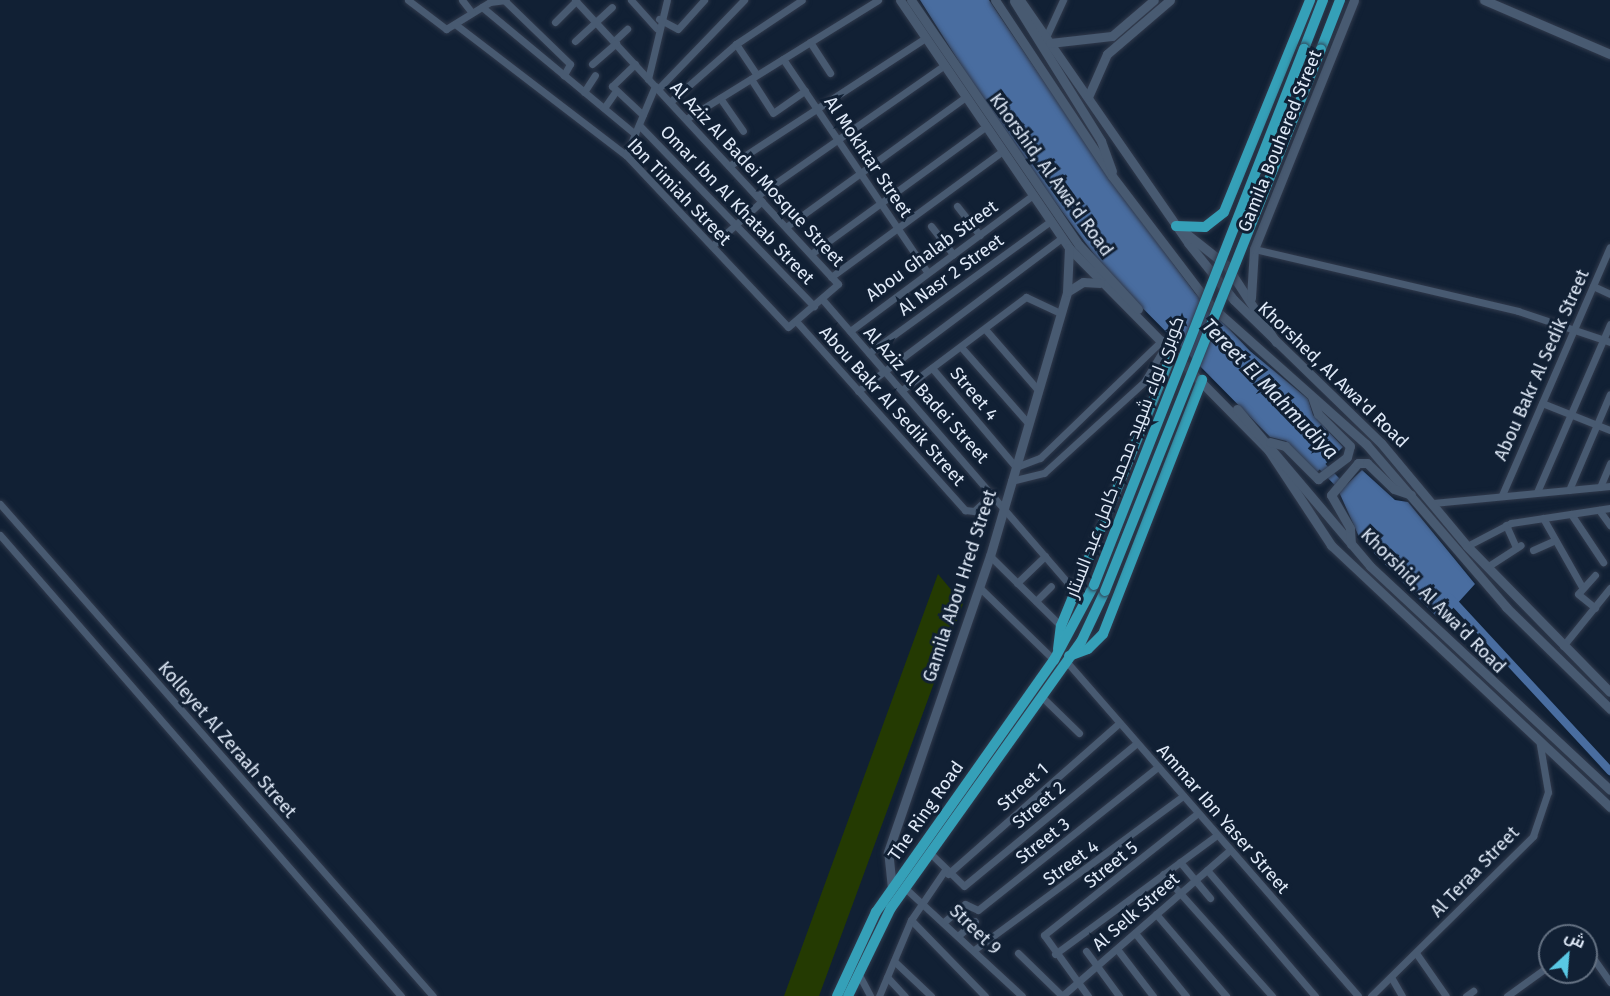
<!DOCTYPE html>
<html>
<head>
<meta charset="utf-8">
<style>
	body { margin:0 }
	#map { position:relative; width:1610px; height:996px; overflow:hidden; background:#112034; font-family:"Fira Sans",Cairo,sans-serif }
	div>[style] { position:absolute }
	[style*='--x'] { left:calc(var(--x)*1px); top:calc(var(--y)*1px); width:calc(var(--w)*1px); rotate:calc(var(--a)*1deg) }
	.green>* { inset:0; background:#243a02 }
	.water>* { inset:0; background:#496da0 }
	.canal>* { height:8px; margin:-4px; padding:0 4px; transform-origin:4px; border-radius:4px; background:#496da0 }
	.roads { filter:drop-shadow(0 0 2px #313a4c) drop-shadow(0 0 2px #313a4c) }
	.street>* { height:7px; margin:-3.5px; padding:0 3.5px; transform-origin:3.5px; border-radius:3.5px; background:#485a71 }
	.secondary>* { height:9px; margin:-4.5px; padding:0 4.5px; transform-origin:4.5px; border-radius:4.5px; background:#485a71 }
	.primary>* { height:10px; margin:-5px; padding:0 5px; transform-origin:5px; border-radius:5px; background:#35a0b8 }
	.bridges { filter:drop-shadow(0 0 2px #313a4c) drop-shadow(0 0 2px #313a4c) }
	.primary-bridge>* { height:10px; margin:-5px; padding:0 5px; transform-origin:5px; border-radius:5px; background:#35a0b8 }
	span { translate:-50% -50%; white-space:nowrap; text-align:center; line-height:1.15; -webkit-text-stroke:6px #112034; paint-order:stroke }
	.street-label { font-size:18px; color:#e0eaf8 }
	.water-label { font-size:20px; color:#d9e4f3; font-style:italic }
	.north { position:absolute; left:1538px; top:924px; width:60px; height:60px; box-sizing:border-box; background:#112034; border:2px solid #647182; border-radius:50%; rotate:26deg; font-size:16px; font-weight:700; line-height:24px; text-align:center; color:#e0eaf8 }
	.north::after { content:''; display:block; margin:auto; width:21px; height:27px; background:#59c8e4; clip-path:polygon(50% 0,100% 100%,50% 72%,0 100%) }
</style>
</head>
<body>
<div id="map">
	<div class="green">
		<div style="clip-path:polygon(938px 574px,963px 604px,819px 996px,784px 996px)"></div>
	</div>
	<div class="water">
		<div style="clip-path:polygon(920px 0,989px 0,1107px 175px,1195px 293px,1250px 351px,1308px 399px,1313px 415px,1343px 447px,1316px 473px,1286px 441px,1270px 437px,1108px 273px,1007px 138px)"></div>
		<div style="clip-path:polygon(1362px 470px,1395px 500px,1408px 502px,1475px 584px,1445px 617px,1436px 616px,1360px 539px,1339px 492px)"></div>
	</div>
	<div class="canal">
		<div style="--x:1316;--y:460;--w:39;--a:46"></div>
		<div style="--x:1450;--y:598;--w:236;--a:47.2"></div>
	</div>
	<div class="roads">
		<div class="street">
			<div style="--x:408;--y:0;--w:48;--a:37.3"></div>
			<div style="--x:446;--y:29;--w:52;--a:-31.5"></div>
			<div style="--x:490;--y:2;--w:16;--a:-7"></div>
			<div style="--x:462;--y:0;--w:16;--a:52"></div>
			<div style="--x:504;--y:0;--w:92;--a:44.1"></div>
			<div style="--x:570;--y:64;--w:13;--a:119"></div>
			<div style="--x:631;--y:0;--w:38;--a:48"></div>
			<div style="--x:482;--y:7;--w:199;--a:39.7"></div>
			<div style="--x:659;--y:19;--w:21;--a:28"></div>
			<div style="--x:678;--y:29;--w:39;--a:-48"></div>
			<div style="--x:555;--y:22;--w:30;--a:-45"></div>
			<div style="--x:455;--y:24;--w:215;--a:37.5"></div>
			<div style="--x:626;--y:155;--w:236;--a:46.7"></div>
			<div style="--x:788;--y:327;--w:66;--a:-40.7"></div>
			<div style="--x:838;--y:284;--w:387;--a:-132.8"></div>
			<div style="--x:1046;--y:37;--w:41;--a:-65.3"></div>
			<div style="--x:575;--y:41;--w:50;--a:-42.6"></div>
			<div style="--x:614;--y:41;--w:18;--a:-43"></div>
			<div style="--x:810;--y:42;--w:37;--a:57"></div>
			<div style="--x:736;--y:44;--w:37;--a:56"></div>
			<div style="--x:783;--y:59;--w:258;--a:55.9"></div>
			<div style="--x:592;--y:64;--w:32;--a:-41"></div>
			<div style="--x:635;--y:64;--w:32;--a:136"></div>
			<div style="--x:612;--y:86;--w:42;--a:43.1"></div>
			<div style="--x:648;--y:79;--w:81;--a:-76.5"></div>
			<div style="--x:751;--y:79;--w:40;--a:57.1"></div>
			<div style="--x:773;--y:113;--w:39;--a:-35"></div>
			<div style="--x:658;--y:89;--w:124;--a:-46"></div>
			<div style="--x:584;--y:92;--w:20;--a:-57"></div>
			<div style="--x:720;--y:98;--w:40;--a:55.1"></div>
			<div style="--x:670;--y:102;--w:88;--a:-41.3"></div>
			<div style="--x:736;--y:44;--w:79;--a:-33.7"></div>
			<div style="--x:604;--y:108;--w:21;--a:-55"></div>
			<div style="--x:686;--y:119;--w:226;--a:-31.8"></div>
			<div style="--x:639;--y:125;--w:252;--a:46"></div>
			<div style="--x:626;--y:155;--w:75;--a:-67.2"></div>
			<div style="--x:729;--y:166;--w:233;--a:-33.1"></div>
			<div style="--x:757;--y:196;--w:226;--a:-34.9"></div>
			<div style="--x:957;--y:206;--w:37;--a:52"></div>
			<div style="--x:931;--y:226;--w:36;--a:52"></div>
			<div style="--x:786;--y:227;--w:218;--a:-35.9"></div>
			<div style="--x:712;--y:246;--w:67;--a:-42"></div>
			<div style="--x:1254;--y:249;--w:271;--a:13.2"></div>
			<div style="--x:1518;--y:311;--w:97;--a:18.6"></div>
			<div style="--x:811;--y:254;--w:214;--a:-36.1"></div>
			<div style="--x:831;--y:277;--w:211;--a:-36.3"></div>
			<div style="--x:1593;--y:286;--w:19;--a:25"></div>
			<div style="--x:822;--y:299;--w:388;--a:49.1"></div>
			<div style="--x:796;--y:321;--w:254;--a:48.2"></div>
			<div style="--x:965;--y:510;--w:9;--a:6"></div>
			<div style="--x:974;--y:511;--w:26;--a:-43"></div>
			<div style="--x:985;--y:329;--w:81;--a:49"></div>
			<div style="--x:850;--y:331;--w:228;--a:-36.6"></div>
			<div style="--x:961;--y:347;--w:101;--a:48.6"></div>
			<div style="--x:869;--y:353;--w:225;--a:-36"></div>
			<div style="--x:932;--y:368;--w:130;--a:49.7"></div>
			<div style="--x:1016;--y:467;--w:26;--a:-21"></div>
			<div style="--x:1040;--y:458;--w:170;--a:-44"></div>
			<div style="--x:902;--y:390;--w:155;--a:-36.9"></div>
			<div style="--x:1026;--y:297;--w:38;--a:25"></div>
			<div style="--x:858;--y:391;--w:255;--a:-36.9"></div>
			<div style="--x:1542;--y:403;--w:73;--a:21.7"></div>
			<div style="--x:1011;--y:481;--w:34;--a:-14"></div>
			<div style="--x:1044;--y:473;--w:135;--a:-42.3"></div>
			<div style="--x:1144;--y:382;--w:43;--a:-59.3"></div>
			<div style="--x:1600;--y:487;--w:26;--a:-67"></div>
			<div style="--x:1569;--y:490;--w:104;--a:-66.9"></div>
			<div style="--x:1537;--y:492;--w:183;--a:-66.5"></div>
			<div style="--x:1502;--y:495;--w:270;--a:-66.5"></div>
			<div style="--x:1433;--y:503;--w:178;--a:-5.5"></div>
			<div style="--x:0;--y:504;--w:655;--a:48.65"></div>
			<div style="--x:1599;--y:510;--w:19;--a:54"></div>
			<div style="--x:1571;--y:514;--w:58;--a:56.3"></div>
			<div style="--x:1543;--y:518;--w:79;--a:60.5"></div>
			<div style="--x:1506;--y:525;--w:24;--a:66"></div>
			<div style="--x:0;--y:535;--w:611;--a:48.98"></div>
			<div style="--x:1467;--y:546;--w:50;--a:-27.6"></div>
			<div style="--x:1511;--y:523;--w:100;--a:-8.6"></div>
			<div style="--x:1533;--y:550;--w:24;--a:-24"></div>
			<div style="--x:990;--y:556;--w:100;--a:44.6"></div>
			<div style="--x:1487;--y:567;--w:40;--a:-32.9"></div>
			<div style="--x:1595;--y:575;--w:25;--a:132"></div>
			<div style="--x:1578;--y:594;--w:22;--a:39"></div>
			<div style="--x:1017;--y:583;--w:39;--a:-44"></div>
			<div style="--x:979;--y:587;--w:105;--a:44.2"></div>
			<div style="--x:1036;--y:601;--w:21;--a:-45"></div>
			<div style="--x:1563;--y:646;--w:75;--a:-51"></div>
			<div style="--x:1066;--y:661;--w:444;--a:48.9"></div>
			<div style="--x:1041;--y:696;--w:53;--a:44.2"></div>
			<div style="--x:930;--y:853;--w:47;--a:44.1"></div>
			<div style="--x:964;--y:886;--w:224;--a:-39.6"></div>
			<div style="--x:1180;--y:862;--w:47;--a:50.2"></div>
			<div style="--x:1207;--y:870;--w:166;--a:49.4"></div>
			<div style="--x:948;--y:874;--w:228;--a:-41.4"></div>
			<div style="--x:1163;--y:874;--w:164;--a:48.2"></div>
			<div style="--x:905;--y:888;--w:159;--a:42.7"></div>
			<div style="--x:1156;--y:914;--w:108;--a:49.5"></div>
			<div style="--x:911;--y:920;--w:106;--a:45.8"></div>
			<div style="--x:945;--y:921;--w:26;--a:-40"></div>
			<div style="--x:965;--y:904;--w:14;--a:25"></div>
			<div style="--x:978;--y:910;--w:230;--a:-38.5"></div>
			<div style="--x:1135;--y:933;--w:81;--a:51"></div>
			<div style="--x:959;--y:935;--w:21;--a:-41"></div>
			<div style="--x:1586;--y:948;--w:42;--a:54.8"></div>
			<div style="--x:1117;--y:949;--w:59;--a:52.5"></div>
			<div style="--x:974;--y:950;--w:260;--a:-36.4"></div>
			<div style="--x:1086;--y:951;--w:56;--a:53.7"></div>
			<div style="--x:1018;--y:953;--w:62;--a:44.3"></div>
			<div style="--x:1416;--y:953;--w:52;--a:55.1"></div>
			<div style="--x:1055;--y:954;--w:201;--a:-36.3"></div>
			<div style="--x:894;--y:961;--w:51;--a:43.4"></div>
			<div style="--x:858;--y:973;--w:26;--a:62"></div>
			<div style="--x:887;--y:977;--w:26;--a:47"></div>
			<div style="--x:1391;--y:977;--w:22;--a:60"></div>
			<div style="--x:879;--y:996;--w:82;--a:-67.2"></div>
			<div style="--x:911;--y:920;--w:60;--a:-55.8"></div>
			<div style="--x:1062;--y:996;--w:223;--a:-41"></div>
			<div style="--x:1088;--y:996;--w:75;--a:-125.8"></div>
			<div style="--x:1044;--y:935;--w:196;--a:-38.4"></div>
			<div style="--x:1371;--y:996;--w:228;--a:-44.6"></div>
			<div style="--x:1533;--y:836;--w:46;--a:-71.2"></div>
			<div style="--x:1548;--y:792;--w:48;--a:-99.7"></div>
			<div style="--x:1466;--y:996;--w:9;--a:-36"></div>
			<div style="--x:1507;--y:996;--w:53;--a:-35.8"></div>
		</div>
		<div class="secondary">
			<div style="--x:900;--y:0;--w:300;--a:55.7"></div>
			<div style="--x:1069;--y:248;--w:285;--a:45.4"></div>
			<div style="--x:1269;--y:451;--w:113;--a:56.6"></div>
			<div style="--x:1331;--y:545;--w:383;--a:43.2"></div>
			<div style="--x:911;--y:0;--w:297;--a:55.6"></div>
			<div style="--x:1079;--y:245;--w:87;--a:47.3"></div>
			<div style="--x:995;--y:0;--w:211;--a:56.4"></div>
			<div style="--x:1112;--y:176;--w:163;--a:52.7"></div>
			<div style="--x:1211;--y:306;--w:208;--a:41.7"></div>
			<div style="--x:1366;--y:444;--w:215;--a:49.3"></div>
			<div style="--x:1506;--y:607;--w:146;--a:44.4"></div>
			<div style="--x:1020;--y:0;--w:295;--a:55.3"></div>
			<div style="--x:1188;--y:243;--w:73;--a:51.1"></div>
			<div style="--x:1234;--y:300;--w:205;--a:44.2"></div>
			<div style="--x:1381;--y:443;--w:134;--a:50.1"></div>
			<div style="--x:1467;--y:546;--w:204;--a:45.6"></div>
			<div style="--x:1484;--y:0;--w:137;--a:23.2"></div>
			<div style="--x:1014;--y:1;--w:165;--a:58.1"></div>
			<div style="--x:1101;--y:141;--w:32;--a:70"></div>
			<div style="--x:1050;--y:43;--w:62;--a:-6.4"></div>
			<div style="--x:1112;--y:36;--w:55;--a:-40.6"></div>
			<div style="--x:1088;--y:97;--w:47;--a:-66.2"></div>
			<div style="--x:1107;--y:54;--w:83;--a:-40.6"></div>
			<div style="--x:1178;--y:227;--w:61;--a:38.4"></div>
			<div style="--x:1226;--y:265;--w:92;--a:57"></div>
			<div style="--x:1067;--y:292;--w:19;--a:-32"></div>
			<div style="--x:1083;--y:282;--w:17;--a:3"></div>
			<div style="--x:1251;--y:298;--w:49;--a:-86.5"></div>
			<div style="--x:1254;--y:249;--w:268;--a:-68.1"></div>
			<div style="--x:1237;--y:409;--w:206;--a:49.7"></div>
			<div style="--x:1370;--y:566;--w:328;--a:43"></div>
			<div style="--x:1270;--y:442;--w:16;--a:15"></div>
			<div style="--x:1285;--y:446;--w:47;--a:45"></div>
			<div style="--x:1318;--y:479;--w:36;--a:-37"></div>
			<div style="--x:1347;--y:457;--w:11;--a:-75"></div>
			<div style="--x:1350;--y:446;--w:45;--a:-135"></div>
			<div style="--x:1318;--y:414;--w:18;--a:-109"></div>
			<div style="--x:1351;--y:544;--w:16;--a:-94"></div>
			<div style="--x:1350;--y:528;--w:38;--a:-120"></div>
			<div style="--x:1331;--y:495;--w:42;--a:-49.8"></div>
			<div style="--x:1358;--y:463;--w:9;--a:0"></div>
			<div style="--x:1367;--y:463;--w:37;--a:44"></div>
			<div style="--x:1394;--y:489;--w:18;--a:19"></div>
			<div style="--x:892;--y:888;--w:36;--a:-96"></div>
			<div style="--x:888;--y:852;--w:313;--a:-71"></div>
			<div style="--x:990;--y:556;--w:275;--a:-73.7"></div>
			<div style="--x:1067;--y:292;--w:44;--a:-87.4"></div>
		</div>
		<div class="primary">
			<div style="--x:1304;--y:49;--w:53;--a:-68.8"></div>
			<div style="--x:1321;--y:49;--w:53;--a:-68.8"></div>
			<div style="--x:1176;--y:226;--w:29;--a:2"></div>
			<div style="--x:1205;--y:227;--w:24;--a:-38"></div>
			<div style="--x:1224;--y:212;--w:229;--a:-67.9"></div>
			<div style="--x:1058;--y:649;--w:23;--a:-83"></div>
			<div style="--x:1061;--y:626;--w:297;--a:-67.8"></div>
			<div style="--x:1069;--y:656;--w:20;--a:-20"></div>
			<div style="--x:1088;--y:649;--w:21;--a:-45"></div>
			<div style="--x:1103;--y:634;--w:273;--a:-68.7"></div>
			<div style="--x:837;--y:996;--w:93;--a:-65.1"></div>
			<div style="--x:876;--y:912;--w:309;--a:-54.8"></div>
			<div style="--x:1054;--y:660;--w:85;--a:-61.9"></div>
			<div style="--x:848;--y:996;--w:98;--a:-64"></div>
			<div style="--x:891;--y:908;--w:327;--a:-54.5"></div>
			<div style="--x:1081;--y:642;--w:56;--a:-64.8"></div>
		</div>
	</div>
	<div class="bridges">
		<div class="primary-bridge">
			<div style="--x:1094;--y:585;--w:576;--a:-68.61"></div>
			<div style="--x:1105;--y:591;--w:583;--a:-68.27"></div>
		</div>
	</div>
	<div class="street-label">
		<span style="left:1280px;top:141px;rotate:-68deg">Gamila Bouhered Street</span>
		<span style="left:868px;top:157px;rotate:56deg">Al Mokhtar Street</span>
		<span style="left:757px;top:174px;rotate:47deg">Al Aziz Al Badei Mosque Street</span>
		<span style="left:1051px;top:175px;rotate:54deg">Khorshid, Al Awa'd Road</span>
		<span style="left:679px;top:192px;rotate:46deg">Ibn Timiah Street</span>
		<span style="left:737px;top:205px;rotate:46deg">Omar Ibn Al Khatab Street</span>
		<span style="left:932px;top:251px;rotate:-36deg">Abou Ghalab Street</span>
		<span style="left:951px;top:275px;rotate:-36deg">Al Nasr 2 Street</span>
		<span style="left:1542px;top:365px;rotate:-66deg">Abou Bakr Al Sedik Street</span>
		<span style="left:1333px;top:375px;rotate:44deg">Khorshed, Al Awa'd Road</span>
		<span style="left:974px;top:394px;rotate:50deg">Street 4</span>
		<span style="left:926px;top:395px;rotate:48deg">Al Aziz Al Badei Street</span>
		<span style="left:892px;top:406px;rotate:48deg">Abou Bakr Al Sedik Street</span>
		<span style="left:1125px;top:457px;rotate:-69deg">كوبرى لواء شهيد محمد كامل عبد الستار</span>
		<span style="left:960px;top:586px;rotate:-72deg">Gamila Abou Hred Street</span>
		<span style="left:1433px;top:601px;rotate:45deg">Khorshid, Al Awa'd Road</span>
		<span style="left:227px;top:740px;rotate:49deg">Kolleyet Al Zeraah Street</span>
		<span style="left:1023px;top:787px;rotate:-42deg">Street 1</span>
		<span style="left:1039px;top:805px;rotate:-40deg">Street 2</span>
		<span style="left:926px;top:811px;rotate:-55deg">The Ring Road</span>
		<span style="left:1223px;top:819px;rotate:49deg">Ammar Ibn Yaser Street</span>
		<span style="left:1043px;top:841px;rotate:-38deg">Street 3</span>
		<span style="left:1071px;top:863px;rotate:-36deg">Street 4</span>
		<span style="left:1111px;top:865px;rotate:-39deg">Street 5</span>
		<span style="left:1475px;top:872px;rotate:-46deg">Al Teraa Street</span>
		<span style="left:1136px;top:912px;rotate:-41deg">Al Selk Street</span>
		<span style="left:975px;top:930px;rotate:44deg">Street 9</span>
	</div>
	<div class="water-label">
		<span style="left:1270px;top:389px;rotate:46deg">Tereet El Mahmudiya</span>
	</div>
	<div class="north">ش</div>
</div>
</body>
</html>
